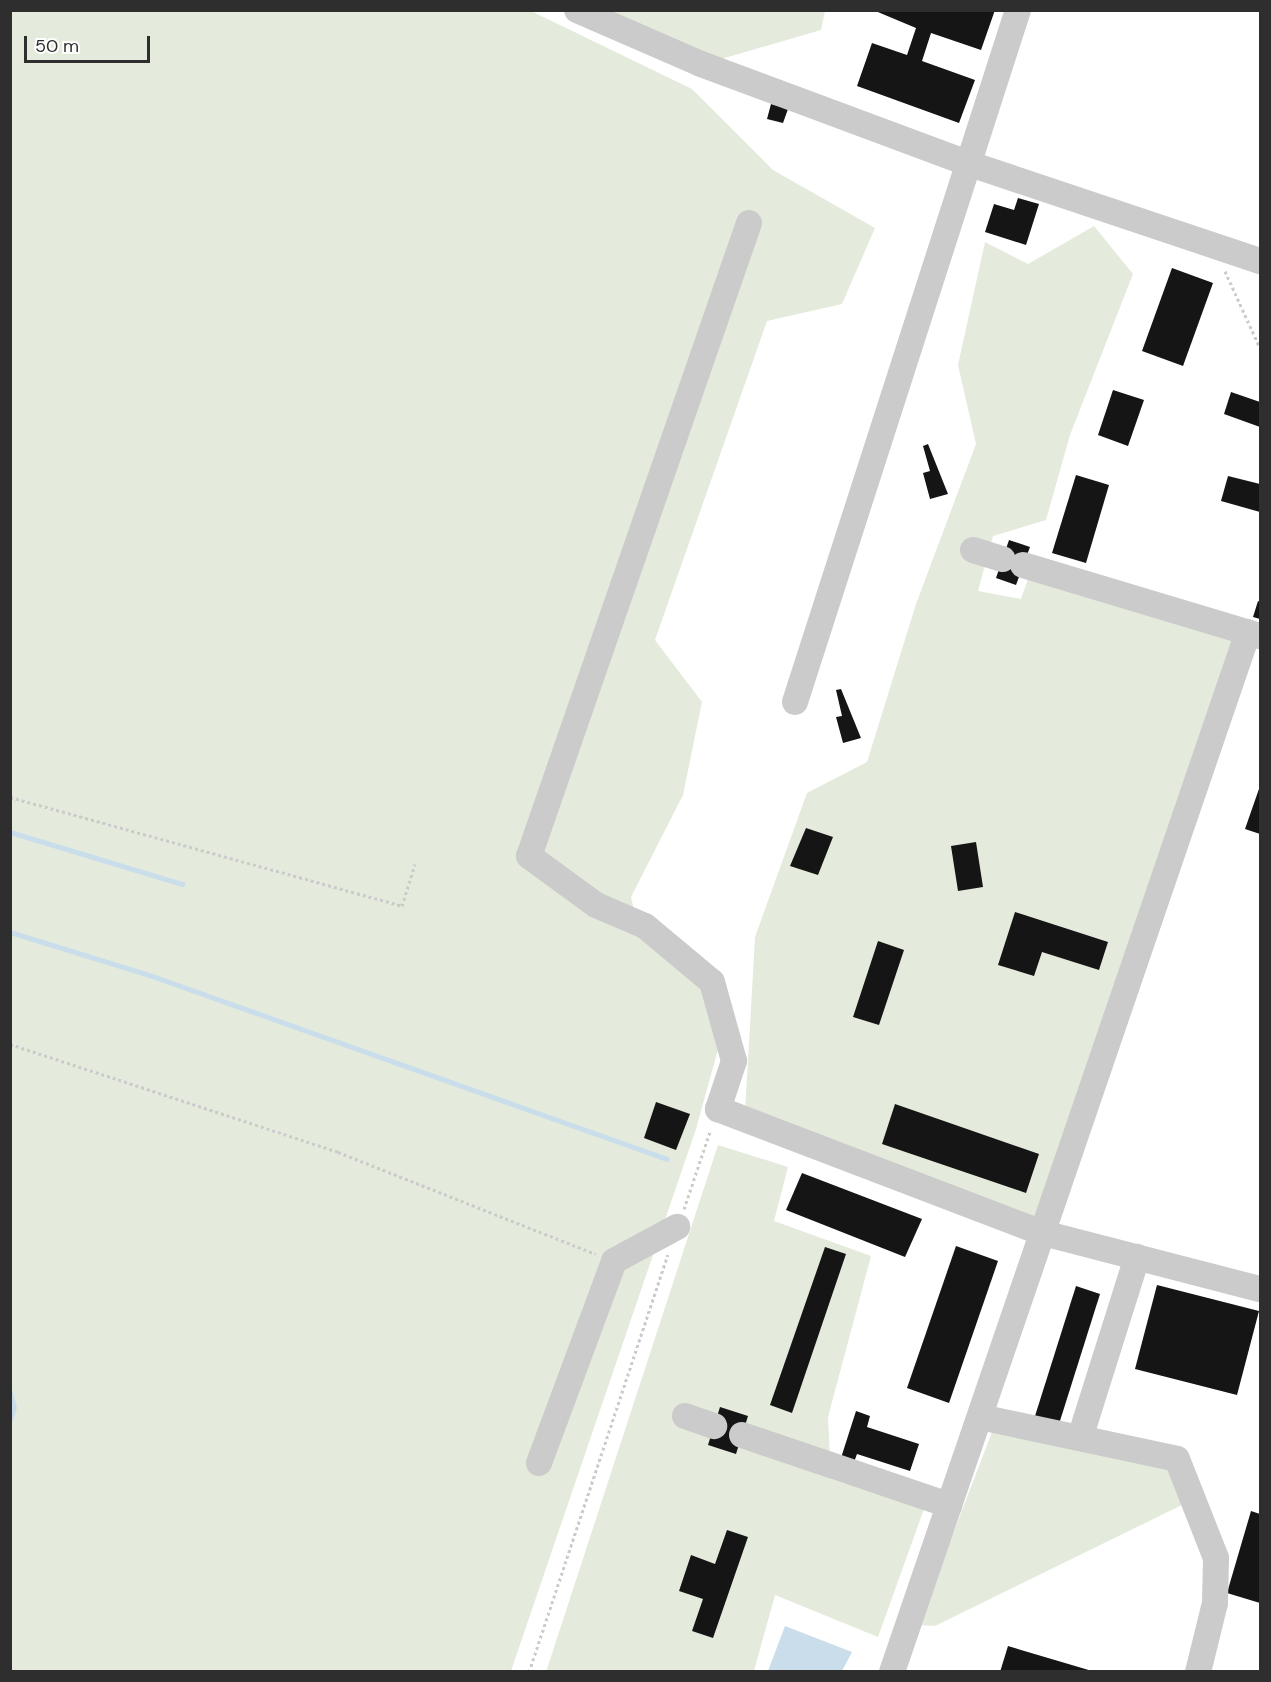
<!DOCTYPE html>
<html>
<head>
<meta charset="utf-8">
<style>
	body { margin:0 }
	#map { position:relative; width:1271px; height:1682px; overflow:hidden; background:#fff; font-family:"DM Sans",sans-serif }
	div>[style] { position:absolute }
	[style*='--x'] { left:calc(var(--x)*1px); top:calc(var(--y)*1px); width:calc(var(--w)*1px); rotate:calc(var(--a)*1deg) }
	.green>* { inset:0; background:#e4ebdc }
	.water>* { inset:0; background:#c9ddeb }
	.stream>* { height:5px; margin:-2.5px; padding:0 2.5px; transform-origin:2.5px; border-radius:2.5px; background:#c9ddeb }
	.building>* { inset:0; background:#151515 }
	.path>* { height:3px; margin-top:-1.5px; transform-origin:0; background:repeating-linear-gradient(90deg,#cbcbcb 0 3px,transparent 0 6px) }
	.minor>* { height:26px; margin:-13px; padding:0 13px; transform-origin:13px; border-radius:13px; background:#cbcbcb }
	span { translate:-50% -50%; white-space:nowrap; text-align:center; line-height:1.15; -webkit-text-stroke:6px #fff; paint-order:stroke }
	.frame { position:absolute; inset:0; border:12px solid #2e2e2e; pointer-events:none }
	.scale { position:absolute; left:24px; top:36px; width:126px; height:27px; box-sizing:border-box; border:3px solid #2e2e2e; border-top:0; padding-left:8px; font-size:18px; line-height:21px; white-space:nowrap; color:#2e2e2e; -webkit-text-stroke:4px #fff; paint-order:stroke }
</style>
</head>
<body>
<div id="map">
	<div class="green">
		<div style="clip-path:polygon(11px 11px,531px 11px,692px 89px,773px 170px,875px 228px,842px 304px,767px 321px,655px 640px,702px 702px,683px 795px,631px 897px,640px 936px,701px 982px,719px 1046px,696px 1129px,511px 1671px,11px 1671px)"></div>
		<div style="clip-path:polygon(600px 11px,825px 11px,821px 30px,718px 60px)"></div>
		<div style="clip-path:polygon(1094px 226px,1133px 274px,1070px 435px,1046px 520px,993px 536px,978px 591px,1021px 599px,1030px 573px,1241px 636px,1039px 1225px,745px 1111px,750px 1026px,755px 937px,807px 793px,867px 762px,916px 604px,976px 444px,958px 365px,985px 242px,1028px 264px)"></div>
		<div style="clip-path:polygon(718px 1145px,788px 1167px,774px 1221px,871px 1256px,828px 1417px,831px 1479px,924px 1509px,878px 1637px,775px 1595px,754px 1671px,546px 1672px)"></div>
		<div style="clip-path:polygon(992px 1432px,1166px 1465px,1186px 1503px,935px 1626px,918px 1625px)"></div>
	</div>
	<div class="water">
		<div style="clip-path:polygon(11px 1386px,17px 1408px,11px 1426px,10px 1386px)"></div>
		<div style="clip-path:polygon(785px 1626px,852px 1652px,842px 1671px,768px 1671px)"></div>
	</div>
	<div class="stream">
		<div style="--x:10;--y:832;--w:180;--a:16.8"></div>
		<div style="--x:10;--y:932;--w:152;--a:17.2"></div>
		<div style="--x:155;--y:977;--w:543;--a:19.57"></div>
	</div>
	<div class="building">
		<div style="clip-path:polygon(873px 10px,995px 10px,981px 50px,931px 33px,922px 61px,975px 80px,959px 123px,857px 86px,872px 43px,907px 55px,916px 28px)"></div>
		<div style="clip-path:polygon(771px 104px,788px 109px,783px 123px,767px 119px)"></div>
		<div style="clip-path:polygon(1018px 198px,1039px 204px,1026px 245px,985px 232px,994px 204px,1014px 210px)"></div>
		<div style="clip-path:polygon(1172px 268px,1213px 283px,1183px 366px,1142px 351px)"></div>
		<div style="clip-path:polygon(1113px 390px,1144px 400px,1128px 446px,1098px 435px)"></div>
		<div style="clip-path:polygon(1231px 392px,1260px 402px,1260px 427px,1224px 414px)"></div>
		<div style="clip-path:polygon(928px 444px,948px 494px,930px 499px,923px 473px,930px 471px,923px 446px)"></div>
		<div style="clip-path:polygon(1076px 475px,1109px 485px,1086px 563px,1052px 553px)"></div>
		<div style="clip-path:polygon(1228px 476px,1260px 484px,1260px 512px,1221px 501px)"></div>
		<div style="clip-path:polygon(1009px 540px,1030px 547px,1016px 585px,996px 578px)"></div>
		<div style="clip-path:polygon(1258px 601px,1260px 602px,1260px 619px,1253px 617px)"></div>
		<div style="clip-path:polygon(841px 689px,861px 738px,843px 743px,836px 717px,842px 716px,836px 690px)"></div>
		<div style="clip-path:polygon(1260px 786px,1260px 834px,1245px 829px)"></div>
		<div style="clip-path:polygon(806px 828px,833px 837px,818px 875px,790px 866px)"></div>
		<div style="clip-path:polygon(976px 842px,983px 887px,958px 891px,951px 846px)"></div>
		<div style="clip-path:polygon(1015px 912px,1108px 942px,1099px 970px,1042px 952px,1034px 976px,998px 965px)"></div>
		<div style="clip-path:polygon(878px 941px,904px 950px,879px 1025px,853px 1017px)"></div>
		<div style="clip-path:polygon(656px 1102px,690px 1114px,676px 1150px,644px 1138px)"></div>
		<div style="clip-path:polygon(895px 1104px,1039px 1154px,1026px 1193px,882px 1144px)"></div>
		<div style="clip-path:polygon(802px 1173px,922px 1219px,905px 1257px,786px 1210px)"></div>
		<div style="clip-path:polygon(956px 1246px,998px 1261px,949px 1403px,907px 1388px)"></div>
		<div style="clip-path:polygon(825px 1247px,846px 1254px,792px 1413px,770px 1405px)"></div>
		<div style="clip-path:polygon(1157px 1285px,1259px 1311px,1237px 1395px,1135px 1369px)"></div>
		<div style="clip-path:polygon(1076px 1286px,1100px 1294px,1059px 1424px,1035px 1416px)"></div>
		<div style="clip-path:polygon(720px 1407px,748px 1416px,736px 1454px,708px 1445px)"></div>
		<div style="clip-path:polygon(856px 1411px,870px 1416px,867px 1427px,919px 1444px,910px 1471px,857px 1454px,853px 1465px,840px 1461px)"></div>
		<div style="clip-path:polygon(1251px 1511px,1260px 1514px,1260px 1603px,1227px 1593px)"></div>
		<div style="clip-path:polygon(727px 1530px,748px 1537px,713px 1638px,692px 1631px,703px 1599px,679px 1591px,691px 1555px,715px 1564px)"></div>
		<div style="clip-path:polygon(1008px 1646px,1092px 1671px,1092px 1672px,1000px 1672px)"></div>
	</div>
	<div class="path">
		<div style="--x:1225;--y:271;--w:85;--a:65.6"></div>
		<div style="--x:10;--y:797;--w:407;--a:15.5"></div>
		<div style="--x:402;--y:906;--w:44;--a:-72.8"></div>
		<div style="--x:10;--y:1044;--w:345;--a:18.2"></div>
		<div style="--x:338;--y:1152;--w:277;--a:21.6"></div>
		<div style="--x:684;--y:1209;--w:84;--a:-71.4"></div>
		<div style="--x:529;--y:1672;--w:440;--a:-71.6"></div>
	</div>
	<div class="minor">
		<div style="--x:577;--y:10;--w:135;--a:23.5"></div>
		<div style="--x:701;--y:64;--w:284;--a:20.4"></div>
		<div style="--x:967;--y:163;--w:309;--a:18.5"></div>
		<div style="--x:749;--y:223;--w:670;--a:109.16"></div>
		<div style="--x:529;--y:856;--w:83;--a:36.2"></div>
		<div style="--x:596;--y:905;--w:53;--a:23.2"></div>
		<div style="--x:645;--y:926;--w:87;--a:39.9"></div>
		<div style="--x:712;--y:982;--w:82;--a:74.4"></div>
		<div style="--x:734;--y:1061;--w:51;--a:108.4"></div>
		<div style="--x:718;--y:1109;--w:348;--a:20.9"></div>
		<div style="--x:1043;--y:1233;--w:224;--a:14.5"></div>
		<div style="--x:973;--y:550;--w:31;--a:17"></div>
		<div style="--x:1023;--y:565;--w:247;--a:16.7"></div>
		<div style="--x:795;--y:702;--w:727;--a:-72.14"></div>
		<div style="--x:685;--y:1416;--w:31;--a:19"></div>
		<div style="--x:980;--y:1417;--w:201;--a:12"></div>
		<div style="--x:1177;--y:1459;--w:106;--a:68.5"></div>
		<div style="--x:1216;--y:1558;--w:45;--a:91.3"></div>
		<div style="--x:1215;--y:1603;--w:71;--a:103.8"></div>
		<div style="--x:742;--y:1435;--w:219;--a:18.7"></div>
		<div style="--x:1080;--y:1438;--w:190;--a:-72.5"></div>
		<div style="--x:539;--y:1463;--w:215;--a:-69.6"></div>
		<div style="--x:614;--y:1261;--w:72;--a:-28.4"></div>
		<div style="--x:892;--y:1672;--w:1099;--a:-71.1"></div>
	</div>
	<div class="frame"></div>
	<div class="scale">50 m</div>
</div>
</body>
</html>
